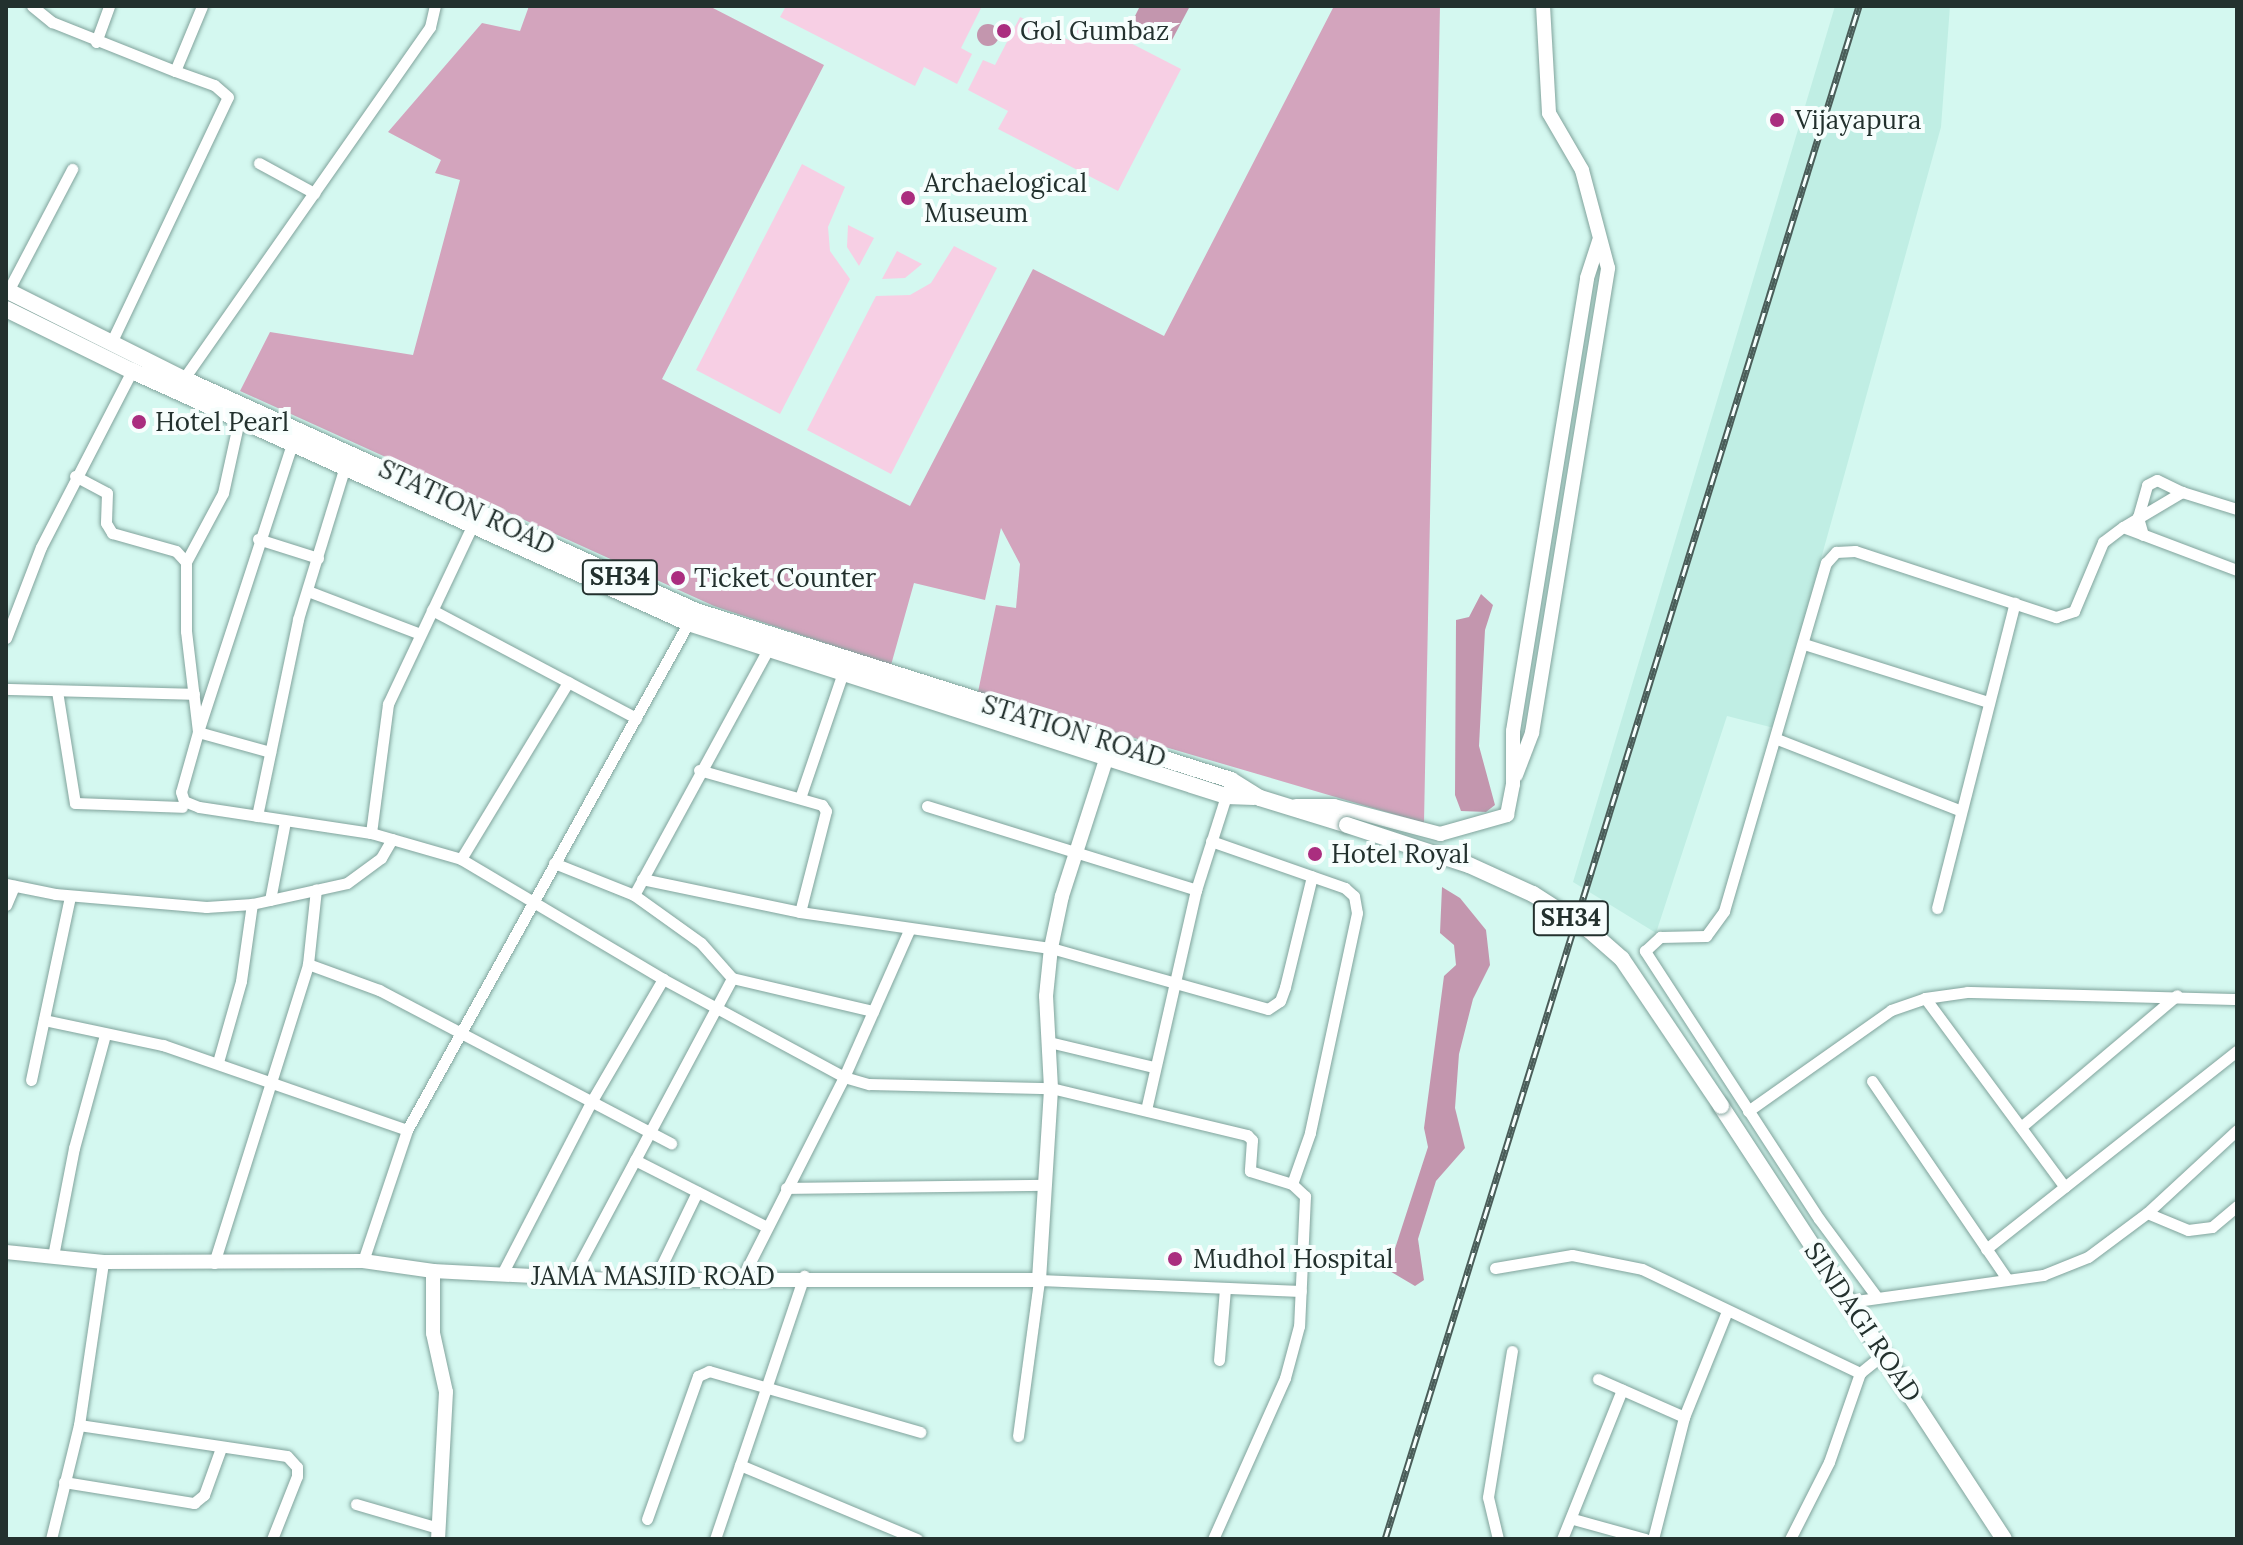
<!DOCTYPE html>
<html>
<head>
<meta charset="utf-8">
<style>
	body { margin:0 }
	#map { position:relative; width:2243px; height:1545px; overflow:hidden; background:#d4f8f0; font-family:Lora,serif }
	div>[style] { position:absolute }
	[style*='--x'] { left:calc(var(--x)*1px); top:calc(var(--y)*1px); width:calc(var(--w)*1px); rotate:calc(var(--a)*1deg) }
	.built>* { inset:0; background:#c0eee4 }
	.green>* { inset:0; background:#f7cfe4 }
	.forest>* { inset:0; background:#d3a4bd }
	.water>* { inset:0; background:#c396ae }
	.round { border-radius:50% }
	.roads { filter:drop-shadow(0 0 2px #81a39c) drop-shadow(0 0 2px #81a39c) }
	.minor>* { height:11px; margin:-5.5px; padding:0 5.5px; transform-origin:5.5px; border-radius:5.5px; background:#fff }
	.tertiary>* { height:14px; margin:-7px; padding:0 7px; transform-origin:7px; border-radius:7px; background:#fff }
	.primary>* { height:16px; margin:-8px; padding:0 8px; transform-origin:8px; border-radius:8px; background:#fff }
	.rail>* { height:7px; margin-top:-3.5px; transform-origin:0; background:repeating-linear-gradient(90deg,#f7fefd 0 12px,#4a5d59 0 24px); box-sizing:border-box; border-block:2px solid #4a5d59 }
	.bridges { filter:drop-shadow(0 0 2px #81a39c) drop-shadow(0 0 2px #81a39c) }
	.primary-bridge>* { height:16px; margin:-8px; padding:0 8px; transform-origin:8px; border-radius:8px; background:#fff }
	.dots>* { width:22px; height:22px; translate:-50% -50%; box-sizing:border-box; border:4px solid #f7fefd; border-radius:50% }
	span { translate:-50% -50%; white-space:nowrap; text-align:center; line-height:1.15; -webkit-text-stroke:8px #f7fefd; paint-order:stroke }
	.shield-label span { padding:2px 6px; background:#f7fefd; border:2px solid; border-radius:6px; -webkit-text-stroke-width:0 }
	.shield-label { font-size:24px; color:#23312e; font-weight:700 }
	.poi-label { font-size:26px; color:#23312e }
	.left { translate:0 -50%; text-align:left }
	.street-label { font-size:26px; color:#23312e }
	.frame { position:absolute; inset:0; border:8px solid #23312e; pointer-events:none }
</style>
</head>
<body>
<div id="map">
	<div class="built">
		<div style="clip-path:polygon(1835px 6px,1950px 6px,1941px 127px,1774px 728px,1727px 716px,1656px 933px,1573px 882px)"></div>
	</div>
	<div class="green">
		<div style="clip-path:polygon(786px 6px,982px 6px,961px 48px,972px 54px,957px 84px,924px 67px,915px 86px,780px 17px)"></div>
		<div style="clip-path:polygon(1020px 17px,1071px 41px,1084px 19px,1181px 69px,1118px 191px,998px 129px,1008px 111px,968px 90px,983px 60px,995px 65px)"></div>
		<div style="clip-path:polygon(802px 164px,845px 187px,828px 227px,830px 251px,850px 279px,780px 414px,696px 370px)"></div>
		<div style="clip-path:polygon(848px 225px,874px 238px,859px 266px,847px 247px)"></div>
		<div style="clip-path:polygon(954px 246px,997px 268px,891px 474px,807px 430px,876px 296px,910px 295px,931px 283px)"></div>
		<div style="clip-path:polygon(897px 251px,922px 264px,905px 278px,882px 279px)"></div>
	</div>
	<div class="forest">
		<div style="clip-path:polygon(529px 6px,709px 6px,824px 65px,662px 379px,910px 506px,1033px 269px,1164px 336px,1334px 6px,1440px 6px,1424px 823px,978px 692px,996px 605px,1016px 608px,1020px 564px,1001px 528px,985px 600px,914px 583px,891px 665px,714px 606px,240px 391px,270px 332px,413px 355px,460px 180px,435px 173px,441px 160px,388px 132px,482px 23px,520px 31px)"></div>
	</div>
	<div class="water">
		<div style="clip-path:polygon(1140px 6px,1190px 6px,1172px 40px,1133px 20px)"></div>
		<div class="round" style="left:977px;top:24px;width:22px;height:22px"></div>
		<div style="clip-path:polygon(1481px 594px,1493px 605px,1485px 630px,1479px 746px,1495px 805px,1486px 812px,1461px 811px,1455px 795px,1456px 620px,1469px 617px)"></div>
		<div style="clip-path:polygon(1442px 887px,1460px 898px,1486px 930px,1490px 965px,1473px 999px,1459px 1054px,1455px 1108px,1465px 1148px,1436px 1181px,1418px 1239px,1424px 1280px,1415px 1286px,1388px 1270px,1428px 1147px,1424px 1128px,1444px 976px,1456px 965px,1454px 945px,1440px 933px)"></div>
	</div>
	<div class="roads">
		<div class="minor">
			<div style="--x:32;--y:6;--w:26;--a:39"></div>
			<div style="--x:52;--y:22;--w:132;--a:21.7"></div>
			<div style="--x:175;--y:71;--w:70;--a:-67.4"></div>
			<div style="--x:96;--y:42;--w:38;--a:-70"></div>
			<div style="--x:259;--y:163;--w:63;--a:28.6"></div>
			<div style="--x:8;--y:291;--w:138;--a:-62.3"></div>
			<div style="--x:111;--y:343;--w:272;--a:-64.6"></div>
			<div style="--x:228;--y:97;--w:18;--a:-139"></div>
			<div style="--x:214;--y:85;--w:41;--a:-160.3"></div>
			<div style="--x:180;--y:384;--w:436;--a:-55"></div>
			<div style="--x:430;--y:27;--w:22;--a:-77"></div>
			<div style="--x:292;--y:444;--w:303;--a:108.1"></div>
			<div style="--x:198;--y:732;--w:62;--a:105.8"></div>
			<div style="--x:181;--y:792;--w:9;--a:72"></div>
			<div style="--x:184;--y:801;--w:16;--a:22"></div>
			<div style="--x:199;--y:807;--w:174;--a:8.6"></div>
			<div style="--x:371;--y:833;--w:94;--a:16.1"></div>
			<div style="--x:461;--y:859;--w:235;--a:30.7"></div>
			<div style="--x:663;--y:979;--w:206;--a:28.4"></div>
			<div style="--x:844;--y:1077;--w:26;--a:16"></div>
			<div style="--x:869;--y:1084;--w:182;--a:1.3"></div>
			<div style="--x:1051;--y:1088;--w:202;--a:13.5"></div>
			<div style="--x:1247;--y:1135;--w:7;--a:45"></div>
			<div style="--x:1252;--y:1140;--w:31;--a:94"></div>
			<div style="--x:1250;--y:1171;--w:44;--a:17.2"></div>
			<div style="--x:1292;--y:1184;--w:18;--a:43"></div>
			<div style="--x:1305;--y:1196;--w:130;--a:92.6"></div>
			<div style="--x:1299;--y:1326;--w:54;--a:105.1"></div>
			<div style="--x:1285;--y:1378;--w:176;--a:114.1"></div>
			<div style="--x:75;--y:476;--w:36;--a:28"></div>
			<div style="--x:107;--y:493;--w:30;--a:92"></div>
			<div style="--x:106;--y:523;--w:12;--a:59"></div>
			<div style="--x:112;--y:533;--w:66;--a:15.7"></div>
			<div style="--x:176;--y:551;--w:15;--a:48"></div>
			<div style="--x:186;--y:562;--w:69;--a:90"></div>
			<div style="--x:186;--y:631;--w:102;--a:83.2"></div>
			<div style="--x:198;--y:732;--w:75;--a:15.5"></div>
			<div style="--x:2123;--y:527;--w:69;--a:-30.7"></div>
			<div style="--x:2182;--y:492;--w:58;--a:17.2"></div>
			<div style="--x:2143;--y:535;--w:19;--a:-106"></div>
			<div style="--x:2138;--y:517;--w:33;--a:-74"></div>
			<div style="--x:2147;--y:485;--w:11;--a:-27"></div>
			<div style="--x:2157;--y:480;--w:28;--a:26"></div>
			<div style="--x:258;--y:539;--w:63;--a:17.6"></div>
			<div style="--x:186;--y:562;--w:78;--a:-61.8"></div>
			<div style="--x:223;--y:493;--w:75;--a:-77.6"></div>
			<div style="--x:308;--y:591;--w:120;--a:21"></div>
			<div style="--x:432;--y:610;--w:231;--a:27.9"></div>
			<div style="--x:6;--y:638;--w:97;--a:-69"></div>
			<div style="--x:41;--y:547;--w:198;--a:-62.7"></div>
			<div style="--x:1804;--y:644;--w:193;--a:17.5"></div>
			<div style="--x:6;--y:689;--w:188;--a:1.5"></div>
			<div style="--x:57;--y:691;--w:113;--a:80.9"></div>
			<div style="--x:75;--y:803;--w:107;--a:2.1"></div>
			<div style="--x:1777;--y:739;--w:195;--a:21.3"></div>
			<div style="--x:699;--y:770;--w:128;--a:15.9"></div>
			<div style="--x:822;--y:805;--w:7;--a:56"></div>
			<div style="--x:826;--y:811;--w:104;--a:104.4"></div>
			<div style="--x:800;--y:798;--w:130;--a:-71.1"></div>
			<div style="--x:927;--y:806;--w:282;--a:17.3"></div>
			<div style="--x:257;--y:816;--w:201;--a:-78.2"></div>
			<div style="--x:298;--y:619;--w:160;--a:-72.9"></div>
			<div style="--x:371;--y:833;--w:130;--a:-82.5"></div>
			<div style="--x:388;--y:704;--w:197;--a:-64.7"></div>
			<div style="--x:1211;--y:841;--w:142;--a:19.3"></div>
			<div style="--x:1345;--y:888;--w:12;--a:42"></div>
			<div style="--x:1354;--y:896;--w:17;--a:80"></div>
			<div style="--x:1357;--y:913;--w:225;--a:102.1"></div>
			<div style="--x:1310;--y:1133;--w:54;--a:109.4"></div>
			<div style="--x:461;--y:859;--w:207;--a:-58.8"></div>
			<div style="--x:554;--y:863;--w:86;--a:21.8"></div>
			<div style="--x:634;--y:895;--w:82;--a:35.6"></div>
			<div style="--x:701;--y:943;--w:47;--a:48.5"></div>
			<div style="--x:732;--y:978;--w:145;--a:13.2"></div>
			<div style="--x:642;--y:879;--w:161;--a:11.8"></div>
			<div style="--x:800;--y:912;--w:254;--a:8.2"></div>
			<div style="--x:1051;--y:948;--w:225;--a:15.7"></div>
			<div style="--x:1268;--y:1009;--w:14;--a:-34"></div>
			<div style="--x:1280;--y:1001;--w:15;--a:-70"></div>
			<div style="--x:1285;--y:987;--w:114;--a:-76.3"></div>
			<div style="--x:6;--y:884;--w:50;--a:11.5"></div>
			<div style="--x:55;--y:894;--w:152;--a:4.9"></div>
			<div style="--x:206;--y:907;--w:46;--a:-3.7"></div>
			<div style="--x:252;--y:904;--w:97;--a:-12.5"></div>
			<div style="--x:347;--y:883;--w:42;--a:-36.3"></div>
			<div style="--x:381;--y:858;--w:22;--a:-60"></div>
			<div style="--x:634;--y:895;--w:280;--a:-61.4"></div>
			<div style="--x:270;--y:900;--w:80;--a:-79.2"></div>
			<div style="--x:6;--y:905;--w:21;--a:-67"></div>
			<div style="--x:1937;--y:908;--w:315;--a:-75.7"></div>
			<div style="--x:308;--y:964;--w:76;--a:20.1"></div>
			<div style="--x:379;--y:990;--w:330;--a:27.7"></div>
			<div style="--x:1925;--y:998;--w:235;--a:53.5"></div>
			<div style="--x:44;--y:1020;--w:122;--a:11.9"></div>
			<div style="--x:163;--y:1045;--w:258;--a:19.2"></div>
			<div style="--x:1049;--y:1042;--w:108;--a:13.4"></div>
			<div style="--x:218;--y:1062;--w:84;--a:-74.1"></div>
			<div style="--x:241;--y:981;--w:78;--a:-81.9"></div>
			<div style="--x:31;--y:1080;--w:188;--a:-78"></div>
			<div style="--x:1872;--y:1081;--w:240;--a:55.7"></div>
			<div style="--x:1146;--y:1110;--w:226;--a:-77.2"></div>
			<div style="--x:1196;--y:890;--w:115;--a:-72.3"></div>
			<div style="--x:1748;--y:1111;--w:175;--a:-35.2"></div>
			<div style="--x:1891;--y:1010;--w:36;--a:-19"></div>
			<div style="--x:1925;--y:998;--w:42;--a:-8.1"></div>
			<div style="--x:1967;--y:992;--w:270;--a:1.5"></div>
			<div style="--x:2021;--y:1127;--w:204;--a:-40.2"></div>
			<div style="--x:635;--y:1160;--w:146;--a:26.9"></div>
			<div style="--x:786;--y:1188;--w:258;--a:-0.7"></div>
			<div style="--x:2147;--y:1213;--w:44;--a:22.5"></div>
			<div style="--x:2188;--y:1230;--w:24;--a:-7"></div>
			<div style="--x:2212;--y:1227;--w:33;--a:-40"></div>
			<div style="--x:1986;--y:1249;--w:320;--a:-38.3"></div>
			<div style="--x:53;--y:1256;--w:110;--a:-79"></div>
			<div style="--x:74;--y:1148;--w:117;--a:-74.7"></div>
			<div style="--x:363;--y:1261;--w:138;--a:-71.4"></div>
			<div style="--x:407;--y:1130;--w:585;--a:-60.98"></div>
			<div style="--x:214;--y:1263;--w:313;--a:-72.5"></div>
			<div style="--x:308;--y:964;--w:75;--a:-83.9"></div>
			<div style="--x:1495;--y:1268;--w:78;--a:-9.6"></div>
			<div style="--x:1572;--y:1255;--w:71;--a:11.3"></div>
			<div style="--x:1642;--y:1269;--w:242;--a:25.5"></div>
			<div style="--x:502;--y:1274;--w:191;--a:-62.6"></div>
			<div style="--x:590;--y:1104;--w:145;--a:-59.7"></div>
			<div style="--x:572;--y:1278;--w:340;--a:-61.9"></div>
			<div style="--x:655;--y:1279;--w:97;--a:-64.2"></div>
			<div style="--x:741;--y:1280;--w:228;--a:-63.1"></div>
			<div style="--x:844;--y:1077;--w:161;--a:-66.1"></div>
			<div style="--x:1876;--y:1296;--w:96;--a:-126.5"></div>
			<div style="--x:1819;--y:1219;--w:320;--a:-123"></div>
			<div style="--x:1645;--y:951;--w:21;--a:-43"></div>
			<div style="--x:1660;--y:937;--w:46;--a:-1.2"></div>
			<div style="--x:1706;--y:936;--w:31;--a:-54"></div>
			<div style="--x:1724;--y:911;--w:363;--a:-73.7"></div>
			<div style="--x:1826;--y:563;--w:15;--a:-48"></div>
			<div style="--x:1836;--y:552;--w:19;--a:-3"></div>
			<div style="--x:1855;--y:551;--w:212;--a:18.2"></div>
			<div style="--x:2056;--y:617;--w:19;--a:-18"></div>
			<div style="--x:2074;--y:611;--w:75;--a:-67.2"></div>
			<div style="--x:2103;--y:542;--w:25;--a:-37"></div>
			<div style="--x:2123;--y:527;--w:122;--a:20.7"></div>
			<div style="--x:1849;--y:1302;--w:196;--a:-7.9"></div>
			<div style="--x:2043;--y:1275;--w:48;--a:-21.8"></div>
			<div style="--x:2088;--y:1257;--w:74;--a:-36.7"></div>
			<div style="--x:2147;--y:1213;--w:122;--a:-42.7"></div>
			<div style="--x:1219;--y:1360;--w:72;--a:-85.2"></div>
			<div style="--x:1598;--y:1379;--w:94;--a:23.8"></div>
			<div style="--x:79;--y:1425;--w:210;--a:8.5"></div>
			<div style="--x:287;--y:1456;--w:15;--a:48"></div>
			<div style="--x:297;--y:1467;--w:9;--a:90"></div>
			<div style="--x:297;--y:1476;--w:68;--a:111.6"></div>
			<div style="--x:1018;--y:1436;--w:157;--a:-82.3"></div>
			<div style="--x:1039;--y:1280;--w:262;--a:2.4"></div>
			<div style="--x:740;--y:1465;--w:192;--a:22.7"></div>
			<div style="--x:64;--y:1482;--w:132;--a:9.2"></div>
			<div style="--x:194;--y:1503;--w:13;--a:-39"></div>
			<div style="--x:204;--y:1495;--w:50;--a:-70.1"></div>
			<div style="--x:356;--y:1504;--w:85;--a:16.3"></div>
			<div style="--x:647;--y:1519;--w:152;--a:-70.4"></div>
			<div style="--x:698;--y:1376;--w:12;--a:-24"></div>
			<div style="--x:709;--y:1371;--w:220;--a:16.1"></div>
			<div style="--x:1573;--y:1519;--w:75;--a:15.5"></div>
			<div style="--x:51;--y:1539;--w:117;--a:-76.2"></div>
			<div style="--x:79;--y:1425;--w:165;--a:-81.6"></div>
			<div style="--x:715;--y:1539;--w:278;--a:-71.3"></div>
			<div style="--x:1498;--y:1539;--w:43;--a:-103.4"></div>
			<div style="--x:1488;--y:1497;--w:148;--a:-80.7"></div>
			<div style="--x:1562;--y:1539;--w:161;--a:-68.1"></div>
			<div style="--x:1653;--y:1539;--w:126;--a:-75.7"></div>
			<div style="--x:1684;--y:1417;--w:114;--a:-67.9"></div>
			<div style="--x:1790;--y:1539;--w:86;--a:-63.1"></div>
			<div style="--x:1829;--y:1462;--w:94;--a:-70.8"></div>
			<div style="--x:1860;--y:1373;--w:32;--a:-39"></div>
		</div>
		<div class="tertiary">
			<div style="--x:1516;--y:775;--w:45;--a:-69.1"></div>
			<div style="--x:1532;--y:733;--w:471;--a:-80.7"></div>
			<div style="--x:1608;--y:268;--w:101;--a:-104.9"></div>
			<div style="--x:1582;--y:170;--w:66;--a:-120.1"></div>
			<div style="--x:1549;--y:113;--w:107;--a:-93.2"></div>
			<div style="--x:1296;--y:806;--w:38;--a:0"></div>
			<div style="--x:1334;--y:806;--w:110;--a:14.8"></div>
			<div style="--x:1440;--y:834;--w:70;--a:-15.8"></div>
			<div style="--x:1507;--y:815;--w:32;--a:-79"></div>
			<div style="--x:1513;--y:784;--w:53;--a:-90"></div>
			<div style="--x:1513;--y:731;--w:459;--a:-80.7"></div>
			<div style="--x:1587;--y:278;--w:39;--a:-72"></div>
			<div style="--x:6;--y:1252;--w:98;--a:5.9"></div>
			<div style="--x:103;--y:1262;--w:260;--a:-0.2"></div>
			<div style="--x:363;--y:1261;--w:71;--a:8.1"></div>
			<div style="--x:433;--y:1271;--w:175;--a:2.9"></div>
			<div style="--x:608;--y:1280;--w:431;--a:0"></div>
			<div style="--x:1039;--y:1280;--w:192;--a:-86.4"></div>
			<div style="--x:1051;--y:1088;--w:92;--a:-93.1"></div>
			<div style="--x:1046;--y:996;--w:48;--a:-84.1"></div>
			<div style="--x:1051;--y:948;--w:53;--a:-78.1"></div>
			<div style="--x:1062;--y:896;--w:146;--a:-72.1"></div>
			<div style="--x:433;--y:1271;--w:62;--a:90"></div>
			<div style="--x:433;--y:1333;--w:60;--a:77.6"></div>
			<div style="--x:446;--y:1392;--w:147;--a:93.1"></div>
		</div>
		<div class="primary">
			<div style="--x:6;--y:290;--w:199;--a:26.6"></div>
			<div style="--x:184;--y:379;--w:562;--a:24.38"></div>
			<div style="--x:696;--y:611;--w:561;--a:17.53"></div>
			<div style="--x:1231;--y:780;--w:34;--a:32"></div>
			<div style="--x:1260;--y:798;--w:91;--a:17.2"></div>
			<div style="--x:6;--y:309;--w:140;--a:26.2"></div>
			<div style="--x:132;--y:371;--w:610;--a:24.38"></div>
			<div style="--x:688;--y:623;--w:565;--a:17.83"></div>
			<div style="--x:1226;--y:796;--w:28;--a:2"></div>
			<div style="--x:1721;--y:1106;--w:517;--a:56.83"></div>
		</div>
	</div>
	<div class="rail">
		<div style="--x:1385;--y:1539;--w:1605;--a:-72.82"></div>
	</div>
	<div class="bridges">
		<div class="primary-bridge">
			<div style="--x:1347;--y:825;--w:128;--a:18.2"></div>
			<div style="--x:1469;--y:865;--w:70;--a:24.4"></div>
			<div style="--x:1533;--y:894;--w:67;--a:32.7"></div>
			<div style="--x:1589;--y:930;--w:44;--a:41.3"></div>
			<div style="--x:1622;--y:959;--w:177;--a:56"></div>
		</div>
	</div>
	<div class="dots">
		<div style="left:1004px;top:31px;background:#aa2e7f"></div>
		<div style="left:1777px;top:120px;background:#aa2e7f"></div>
		<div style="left:908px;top:198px;background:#aa2e7f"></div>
		<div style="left:139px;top:422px;background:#aa2e7f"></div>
		<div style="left:678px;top:578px;background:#aa2e7f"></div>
		<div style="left:1315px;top:854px;background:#aa2e7f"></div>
		<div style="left:1175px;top:1259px;background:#aa2e7f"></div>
	</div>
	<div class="shield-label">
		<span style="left:620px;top:577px">SH34</span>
		<span style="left:1571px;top:918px">SH34</span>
	</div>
	<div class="poi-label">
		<span class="left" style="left:1020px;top:31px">Gol Gumbaz</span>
		<span class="left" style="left:1795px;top:120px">Vijayapura</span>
		<span class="left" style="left:924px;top:198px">Archaelogical<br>Museum</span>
		<span class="left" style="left:155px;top:422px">Hotel Pearl</span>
		<span class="left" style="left:694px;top:578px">Ticket Counter</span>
		<span class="left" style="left:1331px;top:854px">Hotel Royal</span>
		<span class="left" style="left:1193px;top:1259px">Mudhol Hospital</span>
	</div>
	<div class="street-label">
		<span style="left:467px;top:507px;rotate:25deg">STATION ROAD</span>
		<span style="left:1074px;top:731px;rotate:17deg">STATION ROAD</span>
		<span style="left:653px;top:1276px">JAMA MASJID ROAD</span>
		<span style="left:1863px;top:1322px;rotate:56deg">SINDAGI ROAD</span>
	</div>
	<div class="frame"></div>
</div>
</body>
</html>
